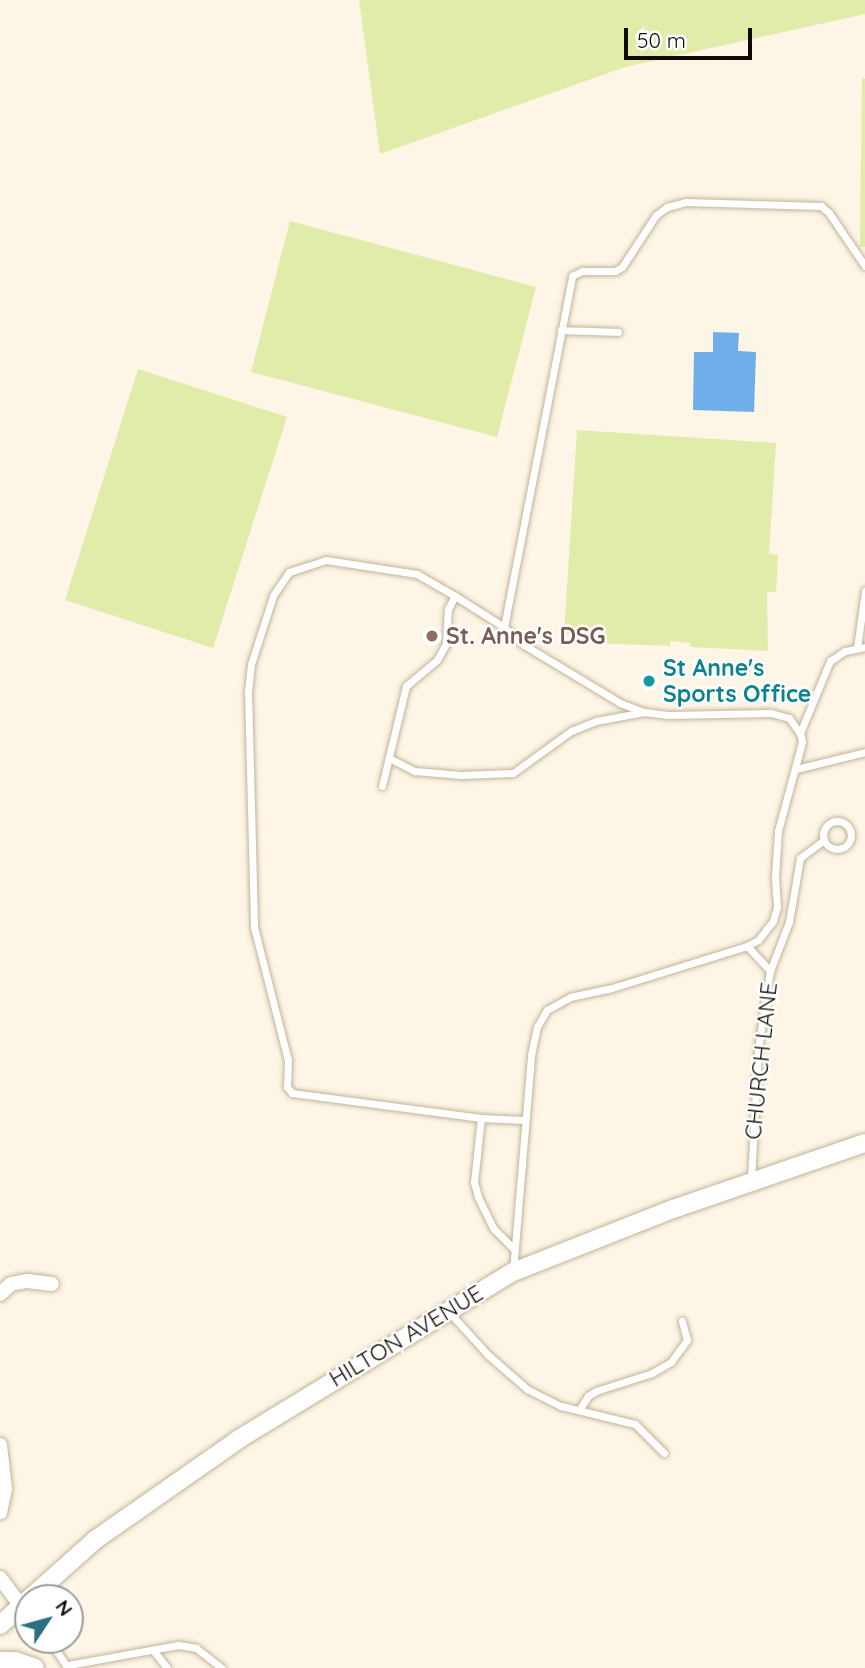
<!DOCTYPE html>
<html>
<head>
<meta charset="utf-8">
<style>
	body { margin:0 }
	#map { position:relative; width:865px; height:1668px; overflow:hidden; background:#fdf5e5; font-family:Quicksand,sans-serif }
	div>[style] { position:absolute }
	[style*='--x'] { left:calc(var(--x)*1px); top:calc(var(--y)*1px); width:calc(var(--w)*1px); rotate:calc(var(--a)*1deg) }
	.green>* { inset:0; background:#e1ecaa }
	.water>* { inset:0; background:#70aeea }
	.roads { filter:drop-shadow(0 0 2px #c1b49a) drop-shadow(0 0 2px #c1b49a) }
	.service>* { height:7px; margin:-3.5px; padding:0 3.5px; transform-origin:3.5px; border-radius:3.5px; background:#fff }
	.service>.ring { margin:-3.5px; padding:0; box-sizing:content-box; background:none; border:7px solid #fff; border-radius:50% }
	.minor>* { height:14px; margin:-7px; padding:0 7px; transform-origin:7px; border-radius:7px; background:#fff }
	.tertiary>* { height:18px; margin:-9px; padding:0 9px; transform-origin:9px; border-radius:9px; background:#fff }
	.dots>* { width:19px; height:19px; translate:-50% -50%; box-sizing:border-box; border:4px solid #fff; border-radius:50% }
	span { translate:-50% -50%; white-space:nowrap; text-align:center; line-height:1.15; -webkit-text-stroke:5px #fff; paint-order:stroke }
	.education-label { font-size:23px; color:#785e54; font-weight:700 }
	.left { translate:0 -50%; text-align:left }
	.culture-label { font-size:23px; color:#0d838f; font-weight:700 }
	.street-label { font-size:23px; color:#100b04 }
	.north { position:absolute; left:14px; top:1584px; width:70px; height:70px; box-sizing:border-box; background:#fff; border:2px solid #9f9d9b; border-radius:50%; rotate:54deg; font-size:19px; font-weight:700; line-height:28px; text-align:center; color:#100b04 }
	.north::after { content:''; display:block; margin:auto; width:24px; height:32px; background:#2e6e83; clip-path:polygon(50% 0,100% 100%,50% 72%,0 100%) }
	.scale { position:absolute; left:624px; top:28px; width:128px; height:32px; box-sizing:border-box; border:4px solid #100b04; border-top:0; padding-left:9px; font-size:21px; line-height:24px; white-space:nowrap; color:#100b04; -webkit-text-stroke:5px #fff; paint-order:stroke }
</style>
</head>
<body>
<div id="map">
	<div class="green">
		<div style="clip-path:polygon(359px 0,865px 0,865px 14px,625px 67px,380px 154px)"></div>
		<div style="clip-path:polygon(862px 78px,865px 79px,865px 247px,860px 247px)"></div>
		<div style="clip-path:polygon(290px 221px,536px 287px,497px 437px,251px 372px)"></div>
		<div style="clip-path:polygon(138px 369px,287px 417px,213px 648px,65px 600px)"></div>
		<div style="clip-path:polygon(577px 430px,776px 443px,769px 554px,778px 555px,776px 592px,767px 592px,768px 651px,691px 647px,690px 643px,670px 641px,670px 646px,593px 643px,592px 636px,564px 634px)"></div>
	</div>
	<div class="water">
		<div style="clip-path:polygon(713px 332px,739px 333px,738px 351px,756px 352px,754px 412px,693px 410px,694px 352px,713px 352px)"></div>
	</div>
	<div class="roads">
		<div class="service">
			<div style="--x:561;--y:330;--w:57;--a:2"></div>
			<div style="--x:455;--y:596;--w:44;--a:-149.9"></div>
			<div style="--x:417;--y:574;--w:92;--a:-171.3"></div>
			<div style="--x:326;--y:560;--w:39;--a:162"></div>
			<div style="--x:289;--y:572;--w:29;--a:124"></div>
			<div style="--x:273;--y:596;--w:71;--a:107.9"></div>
			<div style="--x:251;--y:664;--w:28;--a:96"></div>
			<div style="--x:248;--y:692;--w:235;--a:88.5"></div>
			<div style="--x:254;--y:927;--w:137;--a:75.7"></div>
			<div style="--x:288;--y:1060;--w:27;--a:92"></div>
			<div style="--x:287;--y:1087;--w:8;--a:50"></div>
			<div style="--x:292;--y:1093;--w:191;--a:7.5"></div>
			<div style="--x:481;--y:1118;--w:43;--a:2.7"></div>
			<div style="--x:504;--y:627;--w:358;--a:-79"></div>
			<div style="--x:572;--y:276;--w:11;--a:-27"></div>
			<div style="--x:582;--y:271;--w:33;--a:0"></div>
			<div style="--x:615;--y:271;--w:8;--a:-30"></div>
			<div style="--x:622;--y:267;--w:62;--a:-56.8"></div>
			<div style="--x:656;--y:215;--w:14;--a:-36"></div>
			<div style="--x:667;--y:207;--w:20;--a:-15"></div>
			<div style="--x:686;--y:202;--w:135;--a:1.7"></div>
			<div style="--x:821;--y:206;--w:11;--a:41"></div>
			<div style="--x:829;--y:213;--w:64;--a:55.8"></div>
			<div style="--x:857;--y:648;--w:58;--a:-82"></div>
			<div style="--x:800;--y:733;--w:78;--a:-67.4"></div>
			<div style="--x:830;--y:661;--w:18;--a:-34"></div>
			<div style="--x:845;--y:651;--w:20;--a:-11"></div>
			<div style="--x:391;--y:759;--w:27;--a:27"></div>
			<div style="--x:415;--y:771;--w:46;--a:5"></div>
			<div style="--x:461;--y:775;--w:52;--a:-2.2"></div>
			<div style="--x:513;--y:773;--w:72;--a:-35.9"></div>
			<div style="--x:571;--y:731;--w:27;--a:-22"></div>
			<div style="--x:596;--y:721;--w:49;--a:-10.6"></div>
			<div style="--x:796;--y:769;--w:71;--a:-13.8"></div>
			<div style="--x:382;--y:786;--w:103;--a:-76.5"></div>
			<div style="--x:406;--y:686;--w:40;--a:-40"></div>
			<div style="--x:437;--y:660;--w:18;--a:-61"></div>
			<div style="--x:446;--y:644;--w:35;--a:-87"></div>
			<div style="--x:448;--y:609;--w:15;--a:-62"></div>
			<div style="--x:455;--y:596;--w:58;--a:32.3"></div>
			<div style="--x:504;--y:627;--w:27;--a:42"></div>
			<div style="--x:524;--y:645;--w:112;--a:31.1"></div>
			<div style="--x:620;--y:703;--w:26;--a:21"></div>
			<div style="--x:644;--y:712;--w:24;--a:7"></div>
			<div style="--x:668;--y:715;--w:103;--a:-1.1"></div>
			<div style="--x:771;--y:713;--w:19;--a:16"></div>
			<div style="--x:789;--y:718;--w:19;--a:54"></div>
			<div style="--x:800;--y:733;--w:9;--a:77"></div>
			<div style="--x:802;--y:742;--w:92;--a:105.1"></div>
			<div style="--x:778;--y:831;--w:47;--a:93.7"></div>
			<div style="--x:775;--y:878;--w:29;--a:86"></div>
			<div style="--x:777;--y:907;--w:15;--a:106"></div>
			<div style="--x:773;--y:921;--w:24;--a:128"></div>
			<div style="--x:758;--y:940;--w:13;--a:151"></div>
			<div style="--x:747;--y:946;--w:34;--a:47"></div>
			<div class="ring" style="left:823px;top:821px;width:21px;height:21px"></div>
			<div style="--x:481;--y:1118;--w:64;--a:96.2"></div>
			<div style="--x:474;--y:1182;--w:16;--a:75"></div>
			<div style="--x:478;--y:1197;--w:34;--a:64"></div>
			<div style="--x:493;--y:1228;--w:30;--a:45"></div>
			<div style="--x:751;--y:1180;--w:131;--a:-86.9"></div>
			<div style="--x:758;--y:1049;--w:79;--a:-81.3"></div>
			<div style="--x:770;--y:971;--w:53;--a:-68.8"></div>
			<div style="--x:789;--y:922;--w:65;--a:-80.2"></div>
			<div style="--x:800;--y:858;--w:30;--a:-37"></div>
			<div style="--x:513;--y:1271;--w:217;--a:-85.2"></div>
			<div style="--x:531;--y:1055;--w:29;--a:-78"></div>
			<div style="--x:537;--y:1027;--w:20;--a:-60"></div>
			<div style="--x:547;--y:1010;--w:26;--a:-29"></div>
			<div style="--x:570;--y:997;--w:43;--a:-12.1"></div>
			<div style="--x:612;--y:988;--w:141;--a:-17.3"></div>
			<div style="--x:448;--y:1311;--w:59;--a:47.7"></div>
			<div style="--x:488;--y:1355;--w:52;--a:41.1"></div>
			<div style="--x:527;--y:1389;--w:38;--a:27"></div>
			<div style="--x:561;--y:1406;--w:76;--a:13.7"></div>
			<div style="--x:635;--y:1424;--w:41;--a:45"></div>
			<div style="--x:579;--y:1410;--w:17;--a:-57"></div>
			<div style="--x:588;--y:1396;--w:9;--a:-32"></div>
			<div style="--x:596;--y:1391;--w:59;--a:-17.8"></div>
			<div style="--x:652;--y:1373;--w:22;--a:-30"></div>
			<div style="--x:671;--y:1362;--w:27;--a:-54"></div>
			<div style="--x:687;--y:1340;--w:20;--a:-105"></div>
			<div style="--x:49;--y:1640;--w:34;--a:56"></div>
			<div style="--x:153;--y:1650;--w:23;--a:52"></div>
			<div style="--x:68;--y:1665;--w:112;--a:-10.3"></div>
			<div style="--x:178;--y:1645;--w:18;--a:9"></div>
			<div style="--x:196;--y:1648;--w:33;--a:38"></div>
		</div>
		<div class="minor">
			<div style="--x:0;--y:1294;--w:15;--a:-42"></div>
			<div style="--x:11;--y:1284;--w:16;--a:-11"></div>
			<div style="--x:27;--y:1281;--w:25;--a:7"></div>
			<div style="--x:0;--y:1445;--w:44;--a:83.5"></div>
			<div style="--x:5;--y:1489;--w:24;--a:102"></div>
			<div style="--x:0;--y:1578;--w:34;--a:53"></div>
		</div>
		<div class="tertiary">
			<div style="--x:0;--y:1625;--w:127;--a:-41.8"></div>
			<div style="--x:95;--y:1540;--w:176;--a:-35"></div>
			<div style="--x:239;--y:1439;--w:321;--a:-31.4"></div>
			<div style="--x:513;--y:1272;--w:172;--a:-21.5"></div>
			<div style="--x:673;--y:1209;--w:203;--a:-19"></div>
			<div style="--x:0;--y:1661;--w:15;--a:0"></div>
			<div style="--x:15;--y:1661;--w:21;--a:19"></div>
		</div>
	</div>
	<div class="dots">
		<div style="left:432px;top:636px;background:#8d6e63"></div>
		<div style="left:649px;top:681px;background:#0f9aa8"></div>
	</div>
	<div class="education-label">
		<span class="left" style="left:446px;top:636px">St. Anne's DSG</span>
	</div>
	<div class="culture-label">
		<span class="left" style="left:663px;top:681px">St Anne's<br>Sports Office</span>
	</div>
	<div class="street-label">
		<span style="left:761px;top:1061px;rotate:-84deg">CHURCH LANE</span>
		<span style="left:406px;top:1336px;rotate:-31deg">HILTON AVENUE</span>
	</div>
	<div class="north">N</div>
	<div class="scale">50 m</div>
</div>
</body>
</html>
